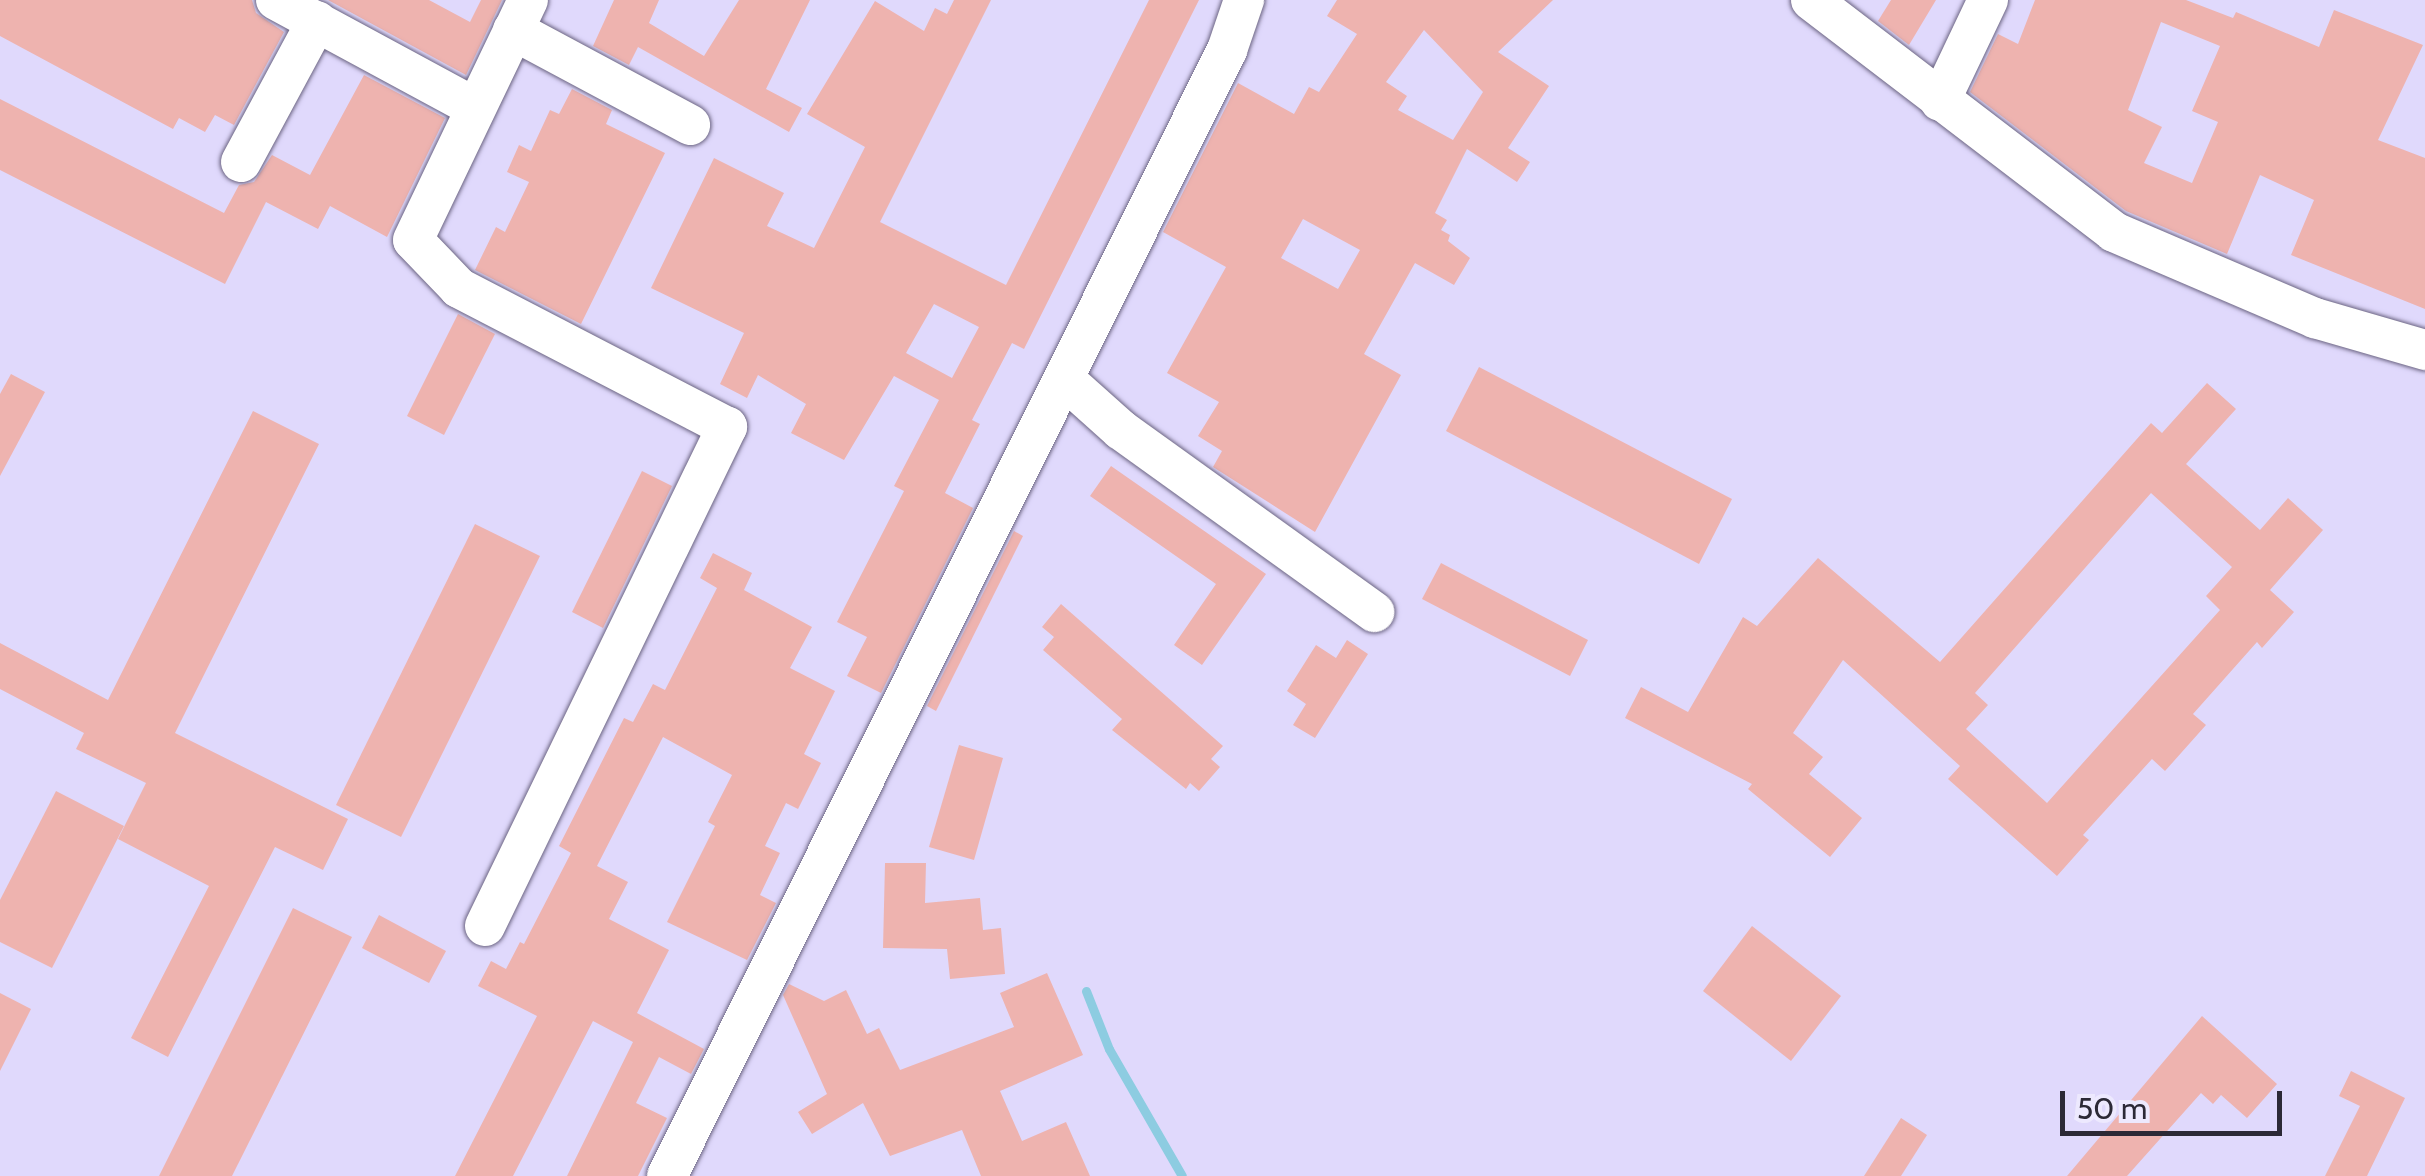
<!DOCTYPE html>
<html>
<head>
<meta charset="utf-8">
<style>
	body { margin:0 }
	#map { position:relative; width:2425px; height:1176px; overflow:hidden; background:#e0d9fc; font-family:Cabin,sans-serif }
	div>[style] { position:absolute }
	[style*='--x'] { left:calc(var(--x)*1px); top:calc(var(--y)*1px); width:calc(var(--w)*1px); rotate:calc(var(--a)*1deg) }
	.stream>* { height:9px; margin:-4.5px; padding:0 4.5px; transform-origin:4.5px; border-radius:4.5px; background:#8dcce1 }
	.building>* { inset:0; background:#eeb3af }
	.roads { filter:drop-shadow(0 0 2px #6b6482) drop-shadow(0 0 2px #6b6482) }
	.minor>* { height:40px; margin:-20px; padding:0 20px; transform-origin:20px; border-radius:20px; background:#fff }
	span { translate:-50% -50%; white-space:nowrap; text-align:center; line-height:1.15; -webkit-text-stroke:10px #ede9fe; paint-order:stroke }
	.scale { position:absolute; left:2060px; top:1091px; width:222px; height:45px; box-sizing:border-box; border:5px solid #2c2936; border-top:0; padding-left:12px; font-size:30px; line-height:35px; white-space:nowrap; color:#2c2936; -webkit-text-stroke:8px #ede9fe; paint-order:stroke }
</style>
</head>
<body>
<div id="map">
	<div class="stream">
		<div style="--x:1086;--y:991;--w:62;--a:68.4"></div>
		<div style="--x:1109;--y:1049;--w:146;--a:60.1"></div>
	</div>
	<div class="building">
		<div style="clip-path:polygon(0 0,252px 0,256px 13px,284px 32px,234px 125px,215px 115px,205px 132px,179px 118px,173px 129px,0 36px)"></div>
		<div style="clip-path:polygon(328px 0,429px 0,470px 22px,481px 0,502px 0,466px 75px)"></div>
		<div style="clip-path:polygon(614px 0,659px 0,649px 23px,704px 56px,739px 0,810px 0,766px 89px,802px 108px,789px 132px,638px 47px,629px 65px,593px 46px)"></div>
		<div style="clip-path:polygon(evenodd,954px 0,991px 0,880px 222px,1006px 285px,1149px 0,1199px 0,1024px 349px,1012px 343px,972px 420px,980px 424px,945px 493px,973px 508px,881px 693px,847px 676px,867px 637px,837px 622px,904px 491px,894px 486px,939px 400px,894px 376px,844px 460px,791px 433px,806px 404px,758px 375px,747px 398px,720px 384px,744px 333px,651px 288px,714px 158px,784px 193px,767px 226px,814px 248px,865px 147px,807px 114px,875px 1px,924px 31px,935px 8px,947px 14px,954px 0,934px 304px,979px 327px,952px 378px,906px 353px,934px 304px)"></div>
		<div style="clip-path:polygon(evenodd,1337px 0,1553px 0,1498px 52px,1549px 86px,1508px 148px,1530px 162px,1517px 182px,1467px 149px,1435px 213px,1447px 220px,1441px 230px,1450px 235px,1448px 241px,1470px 258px,1454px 285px,1415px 263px,1364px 354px,1401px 375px,1315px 532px,1213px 467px,1222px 451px,1198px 436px,1219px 402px,1167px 373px,1226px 267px,1163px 232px,1238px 83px,1294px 114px,1309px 87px,1319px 92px,1357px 34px,1327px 16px,1337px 0,1424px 30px,1483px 92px,1453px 140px,1398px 110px,1407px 96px,1386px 82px,1424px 30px,1337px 0,1303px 219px,1360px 250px,1338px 289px,1281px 258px,1303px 219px)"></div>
		<div style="clip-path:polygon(1891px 0,1936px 0,1909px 45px,1878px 21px)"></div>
		<div style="clip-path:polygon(evenodd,2035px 0,2186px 0,2233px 18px,2236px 12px,2319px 47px,2334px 10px,2423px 45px,2378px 140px,2425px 158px,2425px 309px,2291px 255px,2314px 200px,2260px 175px,2227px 254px,2126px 211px,1970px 92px,1998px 34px,2018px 44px,2035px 0,2161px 22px,2220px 46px,2192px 111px,2218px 122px,2192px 183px,2144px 163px,2162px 127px,2128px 110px,2161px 22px)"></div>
		<div style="clip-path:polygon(364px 75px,445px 118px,387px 237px,330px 206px,318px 229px,266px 202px,225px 284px,0 170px,0 99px,224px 213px,239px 185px,254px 182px,272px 155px,310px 175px)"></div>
		<div style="clip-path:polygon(572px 89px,612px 110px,606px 124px,665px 153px,581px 324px,475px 270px,496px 227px,505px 232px,529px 182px,507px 172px,519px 145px,531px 151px,550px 110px,559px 114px)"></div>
		<div style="clip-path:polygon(458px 314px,495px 334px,444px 435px,407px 416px)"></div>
		<div style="clip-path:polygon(1479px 367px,1732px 499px,1699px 564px,1446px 431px)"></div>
		<div style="clip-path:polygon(11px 374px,45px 392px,0 476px,0 394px)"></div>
		<div style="clip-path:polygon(evenodd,2207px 383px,2236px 409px,2186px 464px,2260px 530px,2288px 498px,2323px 530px,2270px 590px,2294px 612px,2262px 648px,2257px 642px,2193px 714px,2206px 725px,2165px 771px,2152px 759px,2083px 835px,2089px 840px,2057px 876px,1948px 779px,1960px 766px,1843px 660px,1793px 733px,1823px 757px,1809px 774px,1862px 818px,1830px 857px,1748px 789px,1752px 784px,1625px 718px,1641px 687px,1688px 712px,1743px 617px,1757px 626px,1818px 558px,1940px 662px,2151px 423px,2162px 433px,2207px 383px,2151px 493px,2232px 567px,2206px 596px,2220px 610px,2047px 803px,1966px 729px,1988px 705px,1975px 693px,2151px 493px)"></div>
		<div style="clip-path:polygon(253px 411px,319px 444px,175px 733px,348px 819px,323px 870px,275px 847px,168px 1057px,131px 1038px,209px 886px,118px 839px,146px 783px,76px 749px,84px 733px,0 689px,0 643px,108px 700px)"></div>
		<div style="clip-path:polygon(1111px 466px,1266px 574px,1202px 665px,1174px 645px,1216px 584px,1090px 496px)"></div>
		<div style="clip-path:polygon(642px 471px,672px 486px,603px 628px,572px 612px)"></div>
		<div style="clip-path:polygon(475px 524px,540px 556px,401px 837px,336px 805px)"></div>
		<div style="clip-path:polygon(1014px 531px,1023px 536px,936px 711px,927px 706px)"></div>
		<div style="clip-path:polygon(713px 553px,752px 573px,744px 590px,812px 627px,790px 668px,835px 691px,804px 754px,821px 763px,798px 809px,786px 803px,765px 846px,780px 853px,760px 895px,776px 903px,747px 960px,667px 922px,715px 826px,708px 822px,732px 775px,663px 737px,597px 866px,628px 882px,609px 919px,669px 950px,637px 1013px,704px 1049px,691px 1074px,659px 1057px,636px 1103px,667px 1118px,638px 1176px,567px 1176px,633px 1042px,593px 1021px,513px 1176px,455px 1176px,537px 1016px,478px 986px,491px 961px,506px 969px,520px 942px,524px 944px,571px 853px,559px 846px,624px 718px,633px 722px,653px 684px,665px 690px,717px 588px,700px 578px)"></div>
		<div style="clip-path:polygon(1441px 563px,1588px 640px,1570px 676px,1422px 599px)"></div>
		<div style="clip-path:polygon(1061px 604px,1223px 746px,1211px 759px,1220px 767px,1199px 791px,1190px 783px,1186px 789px,1112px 730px,1122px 719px,1043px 650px,1054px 637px,1042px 627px)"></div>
		<div style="clip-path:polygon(1347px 640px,1368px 654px,1315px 738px,1293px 725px,1306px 704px,1287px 691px,1316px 645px,1336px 658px)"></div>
		<div style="clip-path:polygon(959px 745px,1003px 758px,974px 860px,929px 847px)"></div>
		<div style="clip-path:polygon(56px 791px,124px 826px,52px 968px,0 942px,0 900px)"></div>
		<div style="clip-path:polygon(885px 863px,926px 863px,925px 903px,980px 898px,983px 930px,1001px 928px,1005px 974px,950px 979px,947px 949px,883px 948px)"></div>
		<div style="clip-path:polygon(293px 908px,352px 937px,232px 1176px,159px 1176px)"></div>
		<div style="clip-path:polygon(379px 915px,446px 951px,429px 983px,362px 948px)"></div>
		<div style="clip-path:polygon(1752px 926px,1841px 996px,1791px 1061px,1703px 991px)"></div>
		<div style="clip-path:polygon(1047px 973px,1083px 1055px,1000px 1091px,1022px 1141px,1066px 1122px,1090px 1176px,981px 1176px,962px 1130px,890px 1156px,863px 1103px,812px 1134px,798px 1112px,827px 1094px,783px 995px,789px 984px,824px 1001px,846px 990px,867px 1034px,879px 1028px,900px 1070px,1014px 1027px,1000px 993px)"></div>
		<div style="clip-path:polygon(0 993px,31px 1009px,0 1071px)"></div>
		<div style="clip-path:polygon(2202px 1016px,2277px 1084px,2247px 1118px,2221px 1095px,2213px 1104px,2201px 1093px,2127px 1176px,2067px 1176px)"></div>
		<div style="clip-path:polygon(2351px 1071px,2405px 1098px,2367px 1176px,2325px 1176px,2360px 1106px,2339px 1096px)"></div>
		<div style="clip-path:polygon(1901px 1118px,1927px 1135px,1901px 1176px,1864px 1176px)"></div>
	</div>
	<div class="roads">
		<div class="minor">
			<div style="--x:276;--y:0;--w:225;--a:28.4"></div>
			<div style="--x:1811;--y:0;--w:382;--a:37.4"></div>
			<div style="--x:2114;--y:232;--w:219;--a:23.2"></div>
			<div style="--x:2315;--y:318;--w:115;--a:16.2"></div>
			<div style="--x:513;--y:30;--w:201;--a:28.2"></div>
			<div style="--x:1940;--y:101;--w:112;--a:-64.6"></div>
			<div style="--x:241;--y:162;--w:160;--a:-61.7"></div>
			<div style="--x:1064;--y:379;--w:76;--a:41.8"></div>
			<div style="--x:1121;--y:430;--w:312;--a:35.7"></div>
			<div style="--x:485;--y:926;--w:555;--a:-64.13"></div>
			<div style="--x:727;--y:427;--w:302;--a:-152.6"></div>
			<div style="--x:459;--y:288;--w:66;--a:-133.8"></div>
			<div style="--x:413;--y:240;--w:266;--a:-64.4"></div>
			<div style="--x:667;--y:1176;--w:1258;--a:-63.56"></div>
			<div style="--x:1227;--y:50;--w:53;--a:-71.2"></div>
		</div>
	</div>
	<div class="scale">50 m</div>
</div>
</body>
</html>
